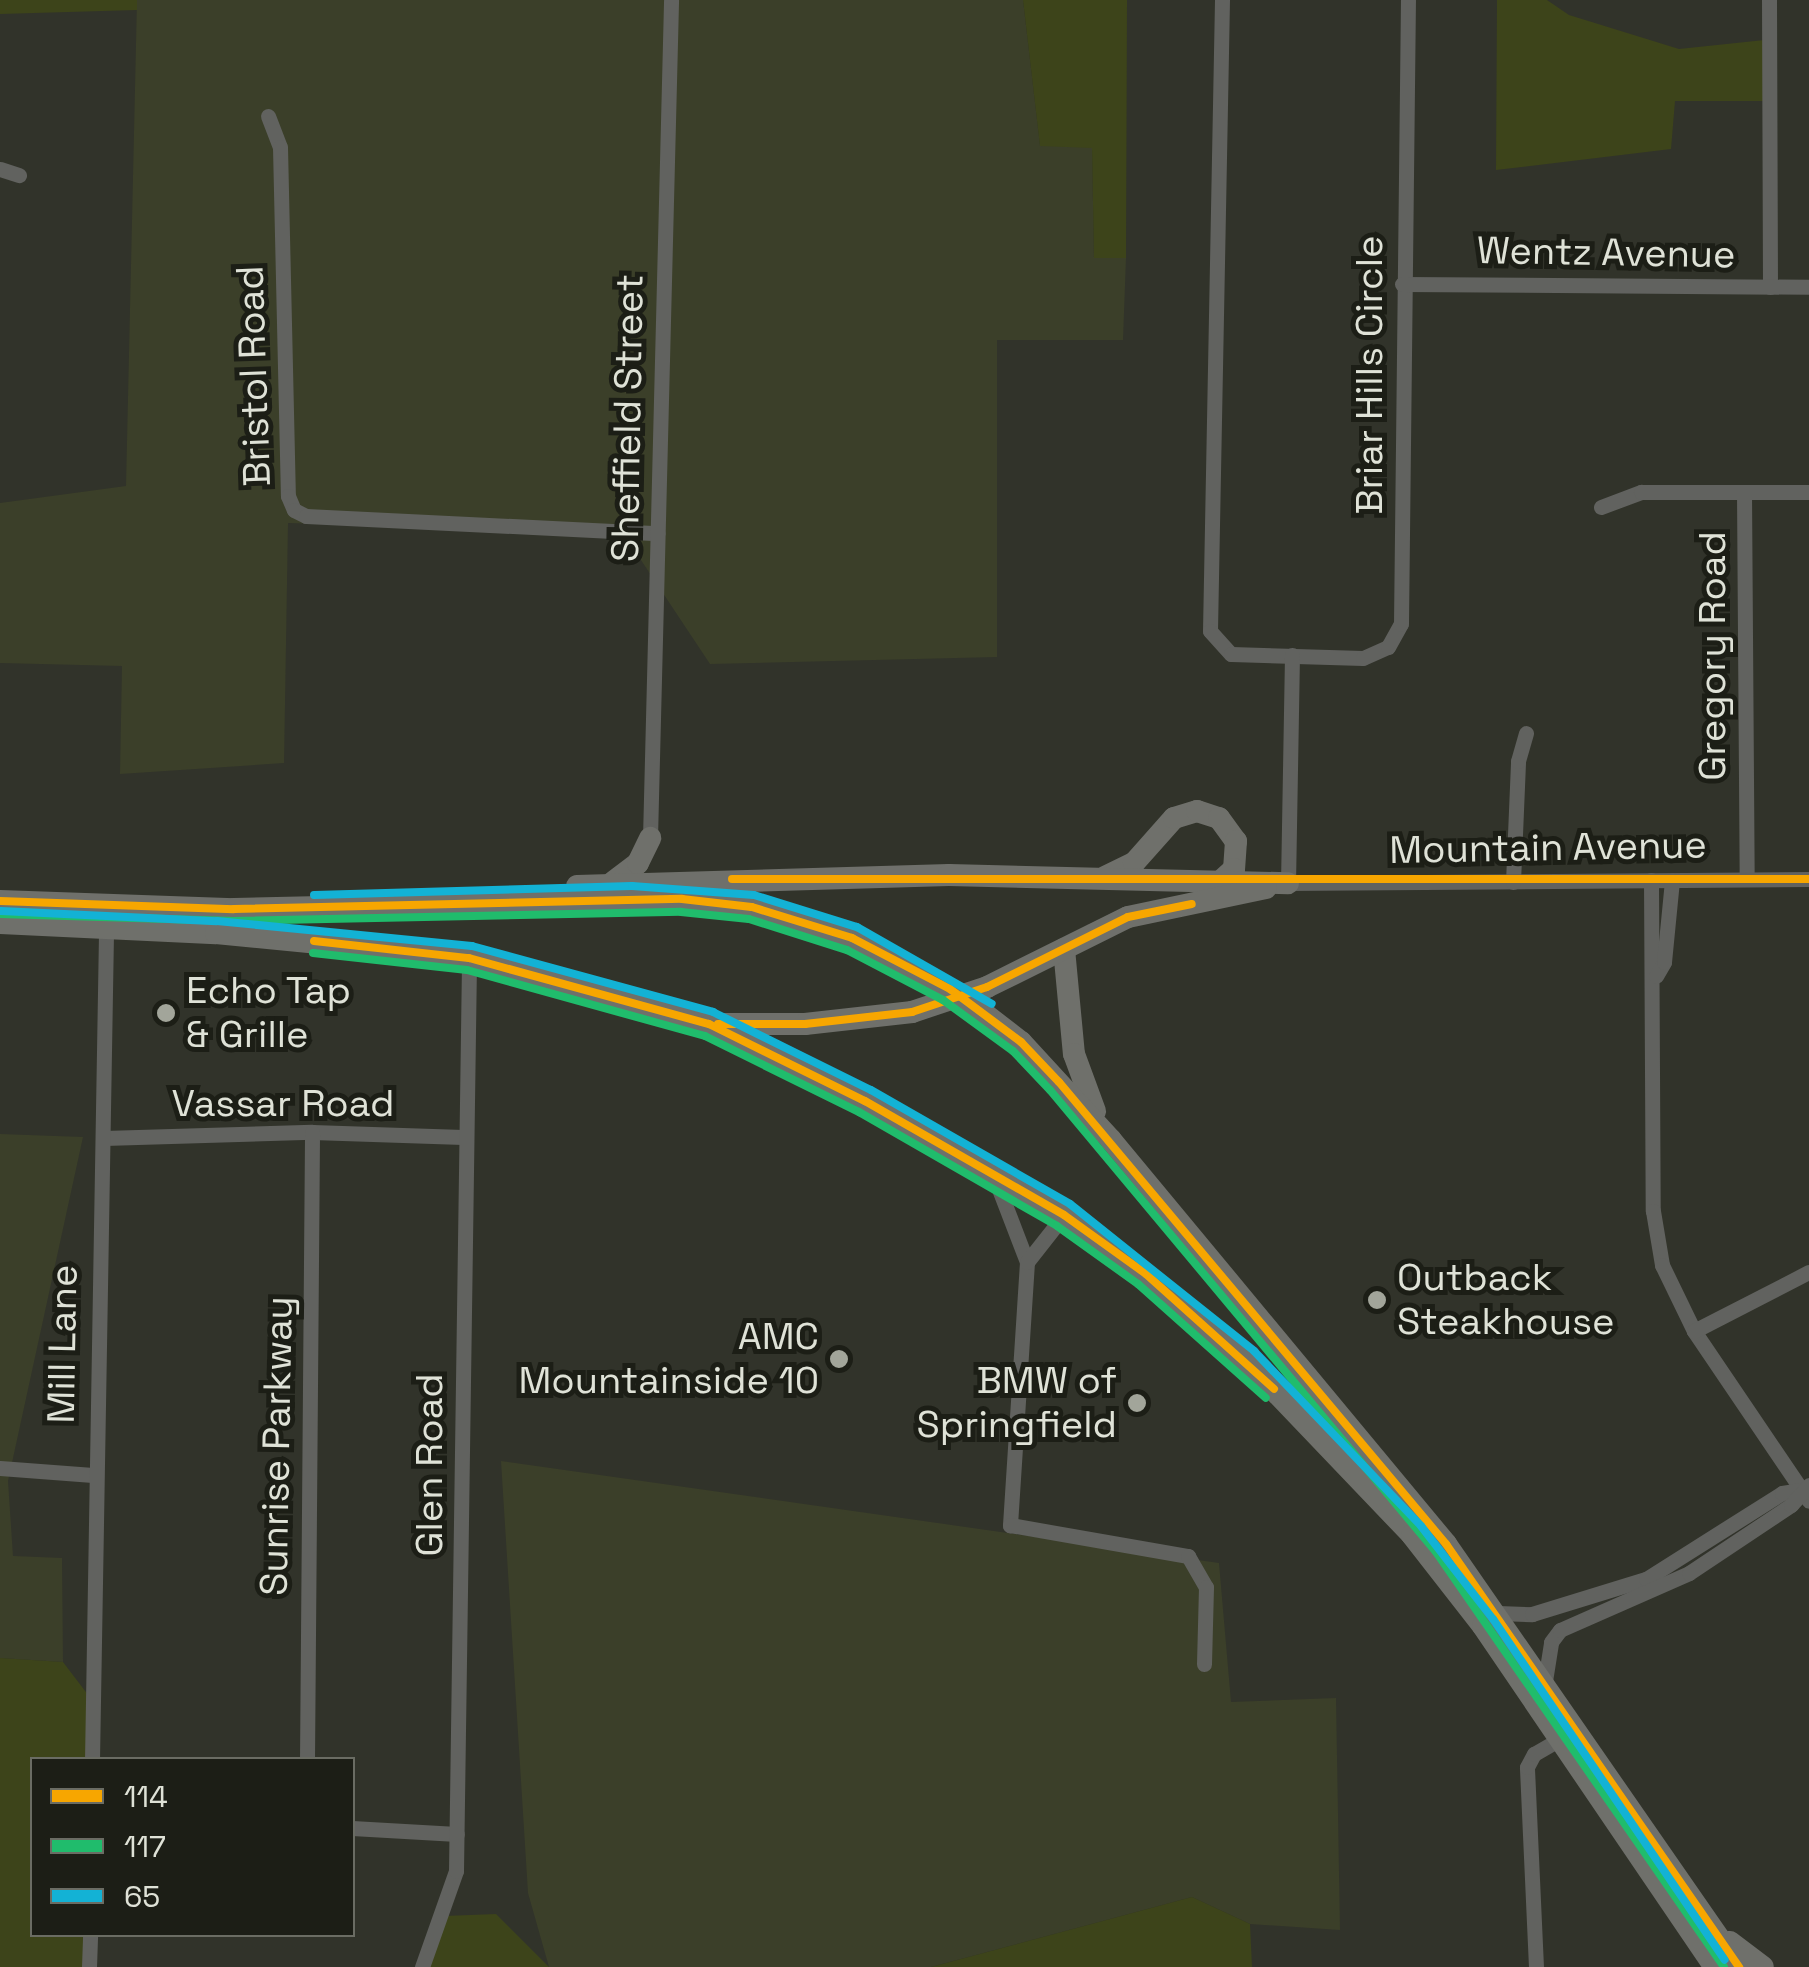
<!DOCTYPE html>
<html>
<head>
<meta charset="utf-8">
<style>
	body { margin:0 }
	#map { position:relative; width:1809px; height:1967px; overflow:hidden; background:#31332a; font-family:"Space Grotesk",sans-serif }
	div>[style] { position:absolute }
	[style*='--x'] { left:calc(var(--x)*1px); top:calc(var(--y)*1px); width:calc(var(--w)*1px); rotate:calc(var(--a)*1deg) }
	.built>* { inset:0; background:#3b3f29 }
	.green>* { inset:0; background:#3d441a }
	.minor>* { height:15px; margin:-7.5px; padding:0 7.5px; transform-origin:7.5px; border-radius:7.5px; background:#61625f }
	.highway>* { height:22px; margin:-11px; padding:0 11px; transform-origin:11px; border-radius:11px; background:#6f706b }
	.highway-bridge>* { height:22px; margin:-11px; padding:0 11px; transform-origin:11px; border-radius:11px; background:#6f706b }
	.bus-1>* { height:8px; margin:-4px; padding:0 4px; transform-origin:4px; border-radius:4px; background:#f7a600 }
	.bus-2>* { height:8px; margin:-4px; padding:0 4px; transform-origin:4px; border-radius:4px; background:#20bc6c }
	.bus-3>* { height:8px; margin:-4px; padding:0 4px; transform-origin:4px; border-radius:4px; background:#13b2d5 }
	.dots>* { width:28px; height:28px; translate:-50% -50%; box-sizing:border-box; border:5px solid #1c1e16; border-radius:50% }
	span { translate:-50% -50%; white-space:nowrap; text-align:center; line-height:1.15; -webkit-text-stroke:10px #1c1e16; paint-order:stroke }
	.street-label { font-size:38px; color:#dfe2d7 }
	.poi-label { font-size:38px; color:#dfe2d7 }
	.left { translate:0 -50%; text-align:left }
	.right { translate:-100% -50%; text-align:right }
	.legend { position:absolute; left:30px; top:1757px; width:325px; height:180px; box-sizing:border-box; background:#1c1e16; border:2px solid #6a6c63; margin:0; padding:12px 18px; list-style:none; font-size:30px; color:#dfe2d7 }
	.legend li { display:flex; align-items:center; gap:20px; height:50px }
	.legend b { width:50px; border:2px solid #6a6c63 }
</style>
</head>
<body>
<div id="map">
	<div class="built">
		<div style="clip-path:polygon(137px 0,1023px 0,1040px 145px,1092px 147px,1094px 258px,1126px 258px,1123px 340px,997px 340px,997px 657px,710px 664px,623px 533px,288px 523px,284px 763px,120px 774px,122px 666px,0 663px,0 503px,126px 486px)"></div>
		<div style="clip-path:polygon(0 1134px,83px 1137px,8px 1481px,13px 1556px,62px 1558px,63px 1662px,0 1658px)"></div>
		<div style="clip-path:polygon(501px 1461px,1219px 1563px,1231px 1702px,1336px 1698px,1340px 1930px,1250px 1924px,1192px 1897px,931px 1967px,549px 1967px,528px 1893px)"></div>
	</div>
	<div class="green">
		<div style="clip-path:polygon(0 0,137px 0,137px 10px,0 14px)"></div>
		<div style="clip-path:polygon(1023px 0,1127px 0,1126px 258px,1094px 258px,1092px 148px,1040px 146px)"></div>
		<div style="clip-path:polygon(1497px 0,1547px 0,1569px 15px,1679px 49px,1774px 39px,1774px 101px,1675px 101px,1671px 149px,1496px 170px)"></div>
		<div style="clip-path:polygon(0 1658px,63px 1662px,92px 1700px,92px 1759px,32px 1760px,32px 1934px,90px 1935px,89px 1967px,0 1967px)"></div>
		<div style="clip-path:polygon(1192px 1897px,1250px 1924px,1252px 1967px,931px 1967px)"></div>
		<div style="clip-path:polygon(496px 1914px,549px 1967px,422px 1967px,444px 1916px)"></div>
	</div>
	<div class="minor">
		<div style="--x:1222;--y:0;--w:631;--a:91.09"></div>
		<div style="--x:1210;--y:631;--w:31;--a:48"></div>
		<div style="--x:1231;--y:654;--w:132;--a:1.7"></div>
		<div style="--x:1363;--y:658;--w:27;--a:-24"></div>
		<div style="--x:1388;--y:647;--w:26;--a:-61"></div>
		<div style="--x:1401;--y:624;--w:624;--a:-89.36"></div>
		<div style="--x:1769;--y:0;--w:287;--a:89.8"></div>
		<div style="--x:268;--y:116;--w:33;--a:69"></div>
		<div style="--x:280;--y:147;--w:349;--a:88.7"></div>
		<div style="--x:288;--y:496;--w:15;--a:67"></div>
		<div style="--x:294;--y:510;--w:13;--a:27"></div>
		<div style="--x:306;--y:516;--w:352;--a:2.8"></div>
		<div style="--x:0;--y:169;--w:20;--a:18"></div>
		<div style="--x:1402;--y:284;--w:407;--a:0.4"></div>
		<div style="--x:1744;--y:492;--w:386;--a:89.6"></div>
		<div style="--x:1601;--y:507;--w:43;--a:-20.6"></div>
		<div style="--x:1641;--y:492;--w:168;--a:0"></div>
		<div style="--x:1292;--y:655;--w:228;--a:91"></div>
		<div style="--x:1288;--y:883;--w:521;--a:-0.44"></div>
		<div style="--x:650;--y:838;--w:838;--a:-88.56"></div>
		<div style="--x:1651;--y:880;--w:331;--a:89.7"></div>
		<div style="--x:1653;--y:1211;--w:55;--a:80.5"></div>
		<div style="--x:1662;--y:1265;--w:73;--a:64.1"></div>
		<div style="--x:1694;--y:1331;--w:205;--a:55.9"></div>
		<div style="--x:1513;--y:882;--w:121;--a:-87.6"></div>
		<div style="--x:1518;--y:761;--w:29;--a:-74"></div>
		<div style="--x:1656;--y:976;--w:16;--a:-60"></div>
		<div style="--x:1664;--y:962;--w:82;--a:-84.4"></div>
		<div style="--x:104;--y:1138;--w:208;--a:-1.7"></div>
		<div style="--x:312;--y:1132;--w:151;--a:1.9"></div>
		<div style="--x:994;--y:1176;--w:92;--a:69"></div>
		<div style="--x:1027;--y:1262;--w:264;--a:93.7"></div>
		<div style="--x:1010;--y:1525;--w:181;--a:9.9"></div>
		<div style="--x:1188;--y:1556;--w:36;--a:60"></div>
		<div style="--x:1206;--y:1587;--w:77;--a:91.5"></div>
		<div style="--x:1027;--y:1262;--w:60;--a:-51.8"></div>
		<div style="--x:1694;--y:1331;--w:129;--a:-27.2"></div>
		<div style="--x:0;--y:1468;--w:93;--a:4.3"></div>
		<div style="--x:1498;--y:1613;--w:34;--a:2"></div>
		<div style="--x:1532;--y:1614;--w:119;--a:-17.1"></div>
		<div style="--x:1646;--y:1579;--w:161;--a:-32.3"></div>
		<div style="--x:1782;--y:1493;--w:19;--a:-9"></div>
		<div style="--x:1545;--y:1681;--w:39;--a:-81"></div>
		<div style="--x:1551;--y:1642;--w:15;--a:-53"></div>
		<div style="--x:1560;--y:1630;--w:141;--a:-23.8"></div>
		<div style="--x:1689;--y:1573;--w:123;--a:-33.7"></div>
		<div style="--x:1791;--y:1505;--w:27;--a:-48"></div>
		<div style="--x:92;--y:1760;--w:831;--a:-89.03"></div>
		<div style="--x:307;--y:1760;--w:628;--a:-89.54"></div>
		<div style="--x:352;--y:1828;--w:105;--a:3.3"></div>
		<div style="--x:89;--y:1967;--w:33;--a:-88"></div>
		<div style="--x:422;--y:1967;--w:102;--a:-70.5"></div>
		<div style="--x:456;--y:1871;--w:913;--a:-89.18"></div>
		<div style="--x:1536;--y:1967;--w:200;--a:-92.6"></div>
		<div style="--x:1527;--y:1767;--w:15;--a:-62"></div>
		<div style="--x:1534;--y:1754;--w:30;--a:-30"></div>
	</div>
	<div class="highway">
		<div style="--x:1105;--y:877;--w:32;--a:-26"></div>
		<div style="--x:1134;--y:863;--w:60;--a:-48.4"></div>
		<div style="--x:1174;--y:818;--w:24;--a:-17"></div>
		<div style="--x:1197;--y:811;--w:23;--a:18"></div>
		<div style="--x:1219;--y:818;--w:29;--a:54"></div>
		<div style="--x:1236;--y:841;--w:28;--a:94"></div>
		<div style="--x:1234;--y:869;--w:24;--a:138"></div>
		<div style="--x:613;--y:882;--w:31;--a:-37"></div>
		<div style="--x:638;--y:863;--w:28;--a:-64"></div>
		<div style="--x:577;--y:886;--w:372;--a:-1.7"></div>
		<div style="--x:949;--y:875;--w:339;--a:1.4"></div>
		<div style="--x:0;--y:901;--w:234;--a:2"></div>
		<div style="--x:234;--y:909;--w:448;--a:-1.3"></div>
		<div style="--x:682;--y:899;--w:70;--a:6.5"></div>
		<div style="--x:752;--y:907;--w:105;--a:17.2"></div>
		<div style="--x:852;--y:938;--w:110;--a:27.5"></div>
		<div style="--x:0;--y:923;--w:216;--a:2.7"></div>
		<div style="--x:216;--y:933;--w:254;--a:5.6"></div>
		<div style="--x:469;--y:958;--w:249;--a:15.4"></div>
		<div style="--x:709;--y:1024;--w:174;--a:26.3"></div>
		<div style="--x:865;--y:1101;--w:229;--a:29.8"></div>
		<div style="--x:1064;--y:1215;--w:232;--a:38.7"></div>
		<div style="--x:1245;--y:1360;--w:242;--a:46.3"></div>
		<div style="--x:1412;--y:1535;--w:115;--a:52"></div>
		<div style="--x:1483;--y:1626;--w:412;--a:55.8"></div>
		<div style="--x:1064;--y:949;--w:105;--a:84.6"></div>
		<div style="--x:1074;--y:1054;--w:61;--a:69.8"></div>
		<div style="--x:986;--y:1015;--w:44;--a:37.6"></div>
		<div style="--x:1021;--y:1042;--w:133;--a:47.4"></div>
		<div style="--x:1111;--y:1140;--w:525;--a:50.33"></div>
		<div style="--x:1446;--y:1544;--w:515;--a:55.29"></div>
		<div style="--x:712;--y:1024;--w:93;--a:0"></div>
		<div style="--x:805;--y:1024;--w:108;--a:-6.4"></div>
		<div style="--x:912;--y:1012;--w:79;--a:-18.4"></div>
		<div style="--x:987;--y:987;--w:157;--a:-26.4"></div>
		<div style="--x:1128;--y:917;--w:141;--a:-11.9"></div>
		<div style="--x:1730;--y:1942;--w:41;--a:37.1"></div>
	</div>
	<div class="highway-bridge">
		<div style="--x:950;--y:989;--w:44;--a:35.8"></div>
	</div>
	<div class="bus-1">
		<div style="--x:732;--y:879;--w:1077;--a:0"></div>
		<div style="--x:0;--y:901;--w:234;--a:2"></div>
		<div style="--x:234;--y:909;--w:448;--a:-1.3"></div>
		<div style="--x:682;--y:899;--w:70;--a:6.5"></div>
		<div style="--x:752;--y:907;--w:105;--a:17.2"></div>
		<div style="--x:852;--y:938;--w:110;--a:27.5"></div>
		<div style="--x:950;--y:989;--w:89;--a:36.7"></div>
		<div style="--x:1021;--y:1042;--w:55;--a:46.5"></div>
		<div style="--x:1059;--y:1082;--w:603;--a:50.05"></div>
		<div style="--x:1446;--y:1544;--w:515;--a:55.29"></div>
		<div style="--x:314;--y:941;--w:156;--a:6.3"></div>
		<div style="--x:469;--y:958;--w:249;--a:15.4"></div>
		<div style="--x:709;--y:1024;--w:174;--a:26.3"></div>
		<div style="--x:865;--y:1101;--w:229;--a:29.8"></div>
		<div style="--x:1064;--y:1215;--w:101;--a:35.7"></div>
		<div style="--x:1146;--y:1274;--w:172;--a:41.9"></div>
		<div style="--x:718;--y:1024;--w:87;--a:0"></div>
		<div style="--x:805;--y:1024;--w:108;--a:-6.4"></div>
		<div style="--x:912;--y:1012;--w:79;--a:-18.4"></div>
		<div style="--x:987;--y:987;--w:157;--a:-26.4"></div>
		<div style="--x:1128;--y:917;--w:65;--a:-11.5"></div>
	</div>
	<div class="bus-2">
		<div style="--x:0;--y:914;--w:234;--a:1.7"></div>
		<div style="--x:234;--y:921;--w:447;--a:-1.2"></div>
		<div style="--x:681;--y:912;--w:68;--a:5.9"></div>
		<div style="--x:749;--y:919;--w:103;--a:17.6"></div>
		<div style="--x:847;--y:950;--w:108;--a:27.5"></div>
		<div style="--x:943;--y:1000;--w:87;--a:36.1"></div>
		<div style="--x:1013;--y:1051;--w:54;--a:46.5"></div>
		<div style="--x:1050;--y:1090;--w:602;--a:50.12"></div>
		<div style="--x:1436;--y:1552;--w:505;--a:55.24"></div>
		<div style="--x:313;--y:953;--w:155;--a:6.3"></div>
		<div style="--x:467;--y:970;--w:247;--a:15.5"></div>
		<div style="--x:705;--y:1036;--w:172;--a:26.3"></div>
		<div style="--x:859;--y:1112;--w:228;--a:29.9"></div>
		<div style="--x:1057;--y:1226;--w:100;--a:35.6"></div>
		<div style="--x:1138;--y:1284;--w:171;--a:41.7"></div>
	</div>
	<div class="bus-3">
		<div style="--x:314;--y:895;--w:318;--a:-1.6"></div>
		<div style="--x:632;--y:886;--w:122;--a:4.2"></div>
		<div style="--x:754;--y:895;--w:108;--a:17.3"></div>
		<div style="--x:857;--y:927;--w:155;--a:29.7"></div>
		<div style="--x:1;--y:911;--w:216;--a:2.7"></div>
		<div style="--x:217;--y:921;--w:256;--a:5.6"></div>
		<div style="--x:472;--y:946;--w:250;--a:15.3"></div>
		<div style="--x:713;--y:1012;--w:176;--a:26.3"></div>
		<div style="--x:871;--y:1090;--w:229;--a:29.8"></div>
		<div style="--x:1070;--y:1204;--w:236;--a:38.6"></div>
		<div style="--x:1254;--y:1351;--w:242;--a:46.3"></div>
		<div style="--x:1421;--y:1526;--w:118;--a:52.3"></div>
		<div style="--x:1493;--y:1619;--w:412;--a:55.8"></div>
	</div>
	<div class="dots">
		<div style="left:166px;top:1013px;background:#a2a59a"></div>
		<div style="left:1377px;top:1300px;background:#a2a59a"></div>
		<div style="left:839px;top:1359px;background:#a2a59a"></div>
		<div style="left:1137px;top:1403px;background:#a2a59a"></div>
	</div>
	<div class="street-label">
		<span style="left:1606px;top:253px;rotate:1deg">Wentz Avenue</span>
		<span style="left:1370px;top:375px;rotate:-90deg">Briar Hills Circle</span>
		<span style="left:254px;top:376px;rotate:-92deg">Bristol Road</span>
		<span style="left:628px;top:418px;rotate:-89deg">Sheffield Street</span>
		<span style="left:1713px;top:656px;rotate:-90deg">Gregory Road</span>
		<span style="left:1548px;top:848px;rotate:-1deg">Mountain Avenue</span>
		<span style="left:283px;top:1104px">Vassar Road</span>
		<span style="left:63px;top:1344px;rotate:-89deg">Mill Lane</span>
		<span style="left:277px;top:1446px;rotate:-89deg">Sunrise Parkway</span>
		<span style="left:430px;top:1465px;rotate:-90deg">Glen Road</span>
	</div>
	<div class="poi-label">
		<span class="left" style="left:186px;top:1013px">Echo Tap<br>&amp; Grille</span>
		<span class="left" style="left:1397px;top:1300px">Outback<br>Steakhouse</span>
		<span class="right" style="left:819px;top:1359px">AMC<br>Mountainside 10</span>
		<span class="right" style="left:1117px;top:1403px">BMW of<br>Springfield</span>
	</div>
	<ul class="legend">
	<li><b style="height:12px;background:#f7a600"></b>114</li>
	<li><b style="height:12px;background:#20bc6c"></b>117</li>
	<li><b style="height:12px;background:#13b2d5"></b>65</li>
	</ul>
</div>
</body>
</html>
